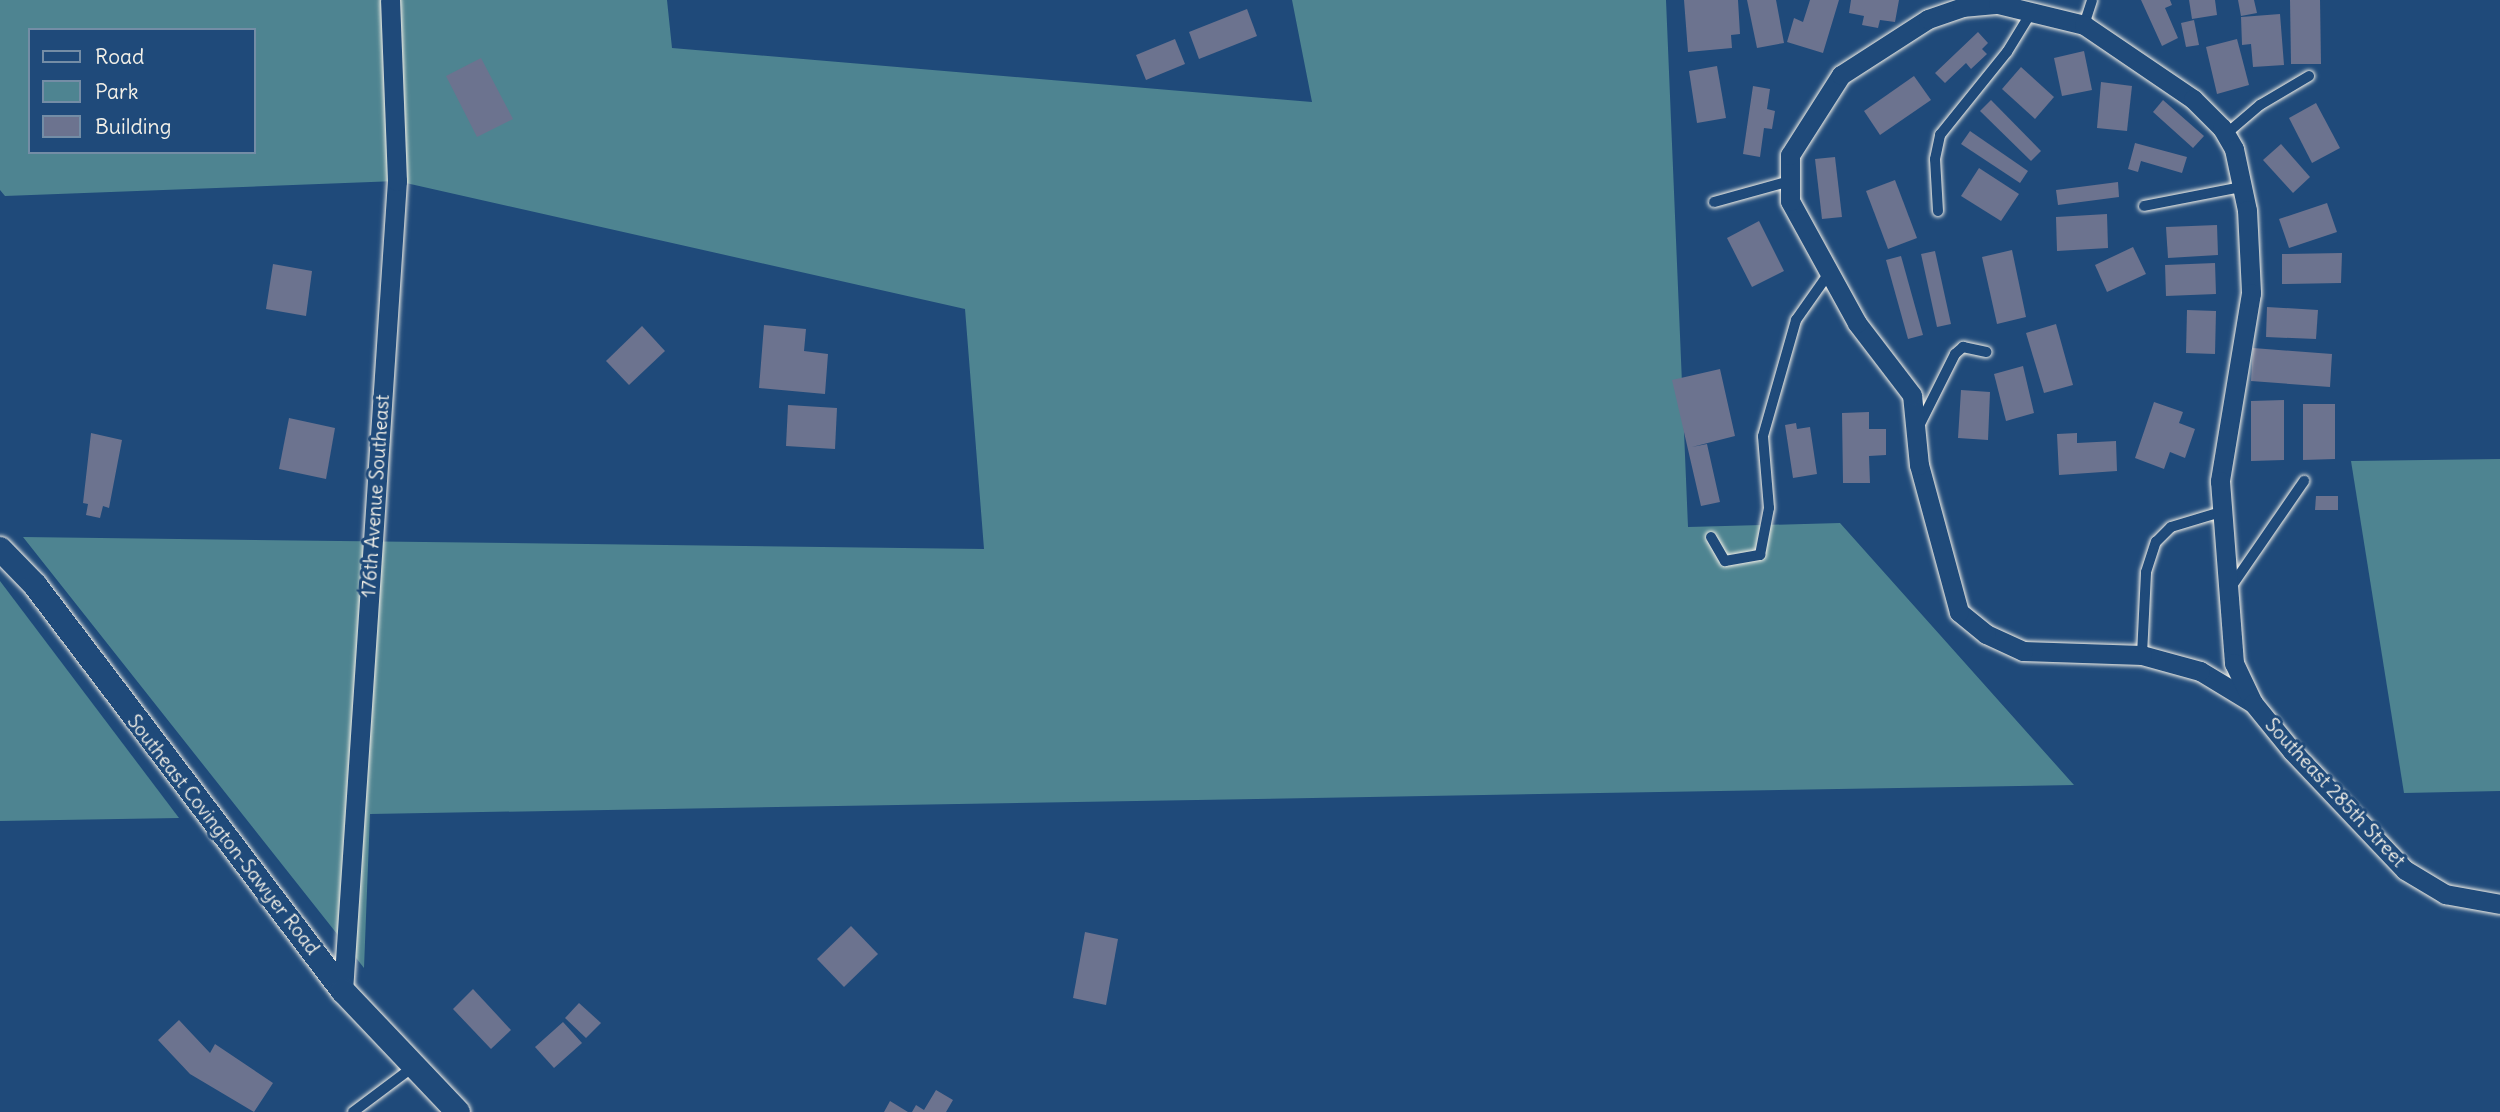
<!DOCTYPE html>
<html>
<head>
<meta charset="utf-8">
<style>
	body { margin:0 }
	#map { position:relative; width:2500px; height:1112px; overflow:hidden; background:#1f4a7a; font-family:Delius,sans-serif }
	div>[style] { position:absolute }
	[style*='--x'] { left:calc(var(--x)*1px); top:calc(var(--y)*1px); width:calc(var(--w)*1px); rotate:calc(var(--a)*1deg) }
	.green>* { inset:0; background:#4e8491 }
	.building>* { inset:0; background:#6c738f }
	.roads { filter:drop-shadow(0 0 2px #f4f1e8) drop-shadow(0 0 2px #f4f1e8) }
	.service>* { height:10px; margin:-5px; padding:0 5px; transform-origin:5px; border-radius:5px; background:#1f4a7a }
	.minor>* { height:19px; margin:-9.5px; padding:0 9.5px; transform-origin:9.5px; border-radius:9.5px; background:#1f4a7a }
	.tertiary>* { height:24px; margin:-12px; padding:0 12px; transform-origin:12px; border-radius:12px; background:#1f4a7a }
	span { translate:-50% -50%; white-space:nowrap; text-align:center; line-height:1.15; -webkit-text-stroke:6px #1f4a7a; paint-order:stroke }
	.street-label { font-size:19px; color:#f4f1e8 }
	.legend { position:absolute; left:28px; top:28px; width:228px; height:126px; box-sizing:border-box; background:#1f4a7a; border:2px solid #748da6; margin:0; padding:9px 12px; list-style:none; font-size:21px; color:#f4f1e8 }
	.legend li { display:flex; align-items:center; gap:14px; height:35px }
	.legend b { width:35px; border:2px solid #748da6 }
</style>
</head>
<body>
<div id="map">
	<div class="green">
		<div style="clip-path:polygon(evenodd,0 0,667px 0,672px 48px,1312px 102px,1292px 0,1666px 0,1688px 527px,1840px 523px,2074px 785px,370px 814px,364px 968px,23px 537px,984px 549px,965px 309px,397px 181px,5px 196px,0 190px,0 0,30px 30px,254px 30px,254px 152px,30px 152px,30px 30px)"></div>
		<div style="clip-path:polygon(2500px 459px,2500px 791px,2404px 793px,2351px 461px)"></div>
		<div style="clip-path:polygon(0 581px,179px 818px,0 821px)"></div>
	</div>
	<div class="building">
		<div style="clip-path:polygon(1684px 0,1738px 0,1740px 34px,1731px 35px,1732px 48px,1688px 52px)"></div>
		<div style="clip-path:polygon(1747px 0,1776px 0,1784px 43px,1757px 48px)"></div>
		<div style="clip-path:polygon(1810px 0,1839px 0,1823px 53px,1787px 42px,1794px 18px,1803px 22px)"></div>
		<div style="clip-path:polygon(1851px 0,1899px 0,1895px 22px,1880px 20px,1878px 28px,1862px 25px,1864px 16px,1849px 13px)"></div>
		<div style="clip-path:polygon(2141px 0,2170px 0,2172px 5px,2165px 8px,2178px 38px,2162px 46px)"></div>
		<div style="clip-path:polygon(2189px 0,2215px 0,2217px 15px,2192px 19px)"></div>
		<div style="clip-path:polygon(2238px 0,2254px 0,2257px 13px,2241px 16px)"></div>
		<div style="clip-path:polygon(2290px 0,2320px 0,2321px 64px,2291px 64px)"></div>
		<div style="clip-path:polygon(1247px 9px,1257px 36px,1199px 59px,1189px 32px)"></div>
		<div style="clip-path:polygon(2280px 14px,2284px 65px,2253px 67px,2251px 44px,2242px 45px,2241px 17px)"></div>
		<div style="clip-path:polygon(2194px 20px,2199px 45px,2186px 47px,2181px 23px)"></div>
		<div style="clip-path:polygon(1978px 32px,1988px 43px,1982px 49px,1987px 54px,1971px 69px,1966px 63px,1945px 83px,1935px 73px)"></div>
		<div style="clip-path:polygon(1175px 39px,1185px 64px,1146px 80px,1136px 55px)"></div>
		<div style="clip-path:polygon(2237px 39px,2249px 85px,2217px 94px,2206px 47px)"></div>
		<div style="clip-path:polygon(2084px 51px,2092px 90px,2062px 96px,2054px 58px)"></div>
		<div style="clip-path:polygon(481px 58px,513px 119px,477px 137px,446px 76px)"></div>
		<div style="clip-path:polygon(1717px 66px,1726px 118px,1697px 123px,1689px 71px)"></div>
		<div style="clip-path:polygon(2021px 67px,2054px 97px,2035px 119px,2002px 89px)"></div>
		<div style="clip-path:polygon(1914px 76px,1931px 100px,1880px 135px,1864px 111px)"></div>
		<div style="clip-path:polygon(2101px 82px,2132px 86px,2127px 131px,2097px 128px)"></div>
		<div style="clip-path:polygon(1753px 86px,1770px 89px,1767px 109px,1775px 111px,1772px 129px,1764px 128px,1760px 157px,1743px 154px)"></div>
		<div style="clip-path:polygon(1991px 100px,2041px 151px,2031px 161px,1980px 111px)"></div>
		<div style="clip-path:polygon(2163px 100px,2204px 136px,2193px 148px,2153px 112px)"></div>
		<div style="clip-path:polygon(2316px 103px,2340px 148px,2312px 163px,2289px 118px)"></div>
		<div style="clip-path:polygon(1970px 131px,2028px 171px,2020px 183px,1961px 144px)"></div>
		<div style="clip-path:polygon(2135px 143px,2187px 157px,2182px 173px,2141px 161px,2138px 172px,2128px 169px)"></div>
		<div style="clip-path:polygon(2281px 144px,2310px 177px,2293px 193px,2263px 160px)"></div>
		<div style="clip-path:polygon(1835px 157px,1842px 217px,1822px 219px,1815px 159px)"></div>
		<div style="clip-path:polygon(1979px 168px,2019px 194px,2001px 221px,1961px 196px)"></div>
		<div style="clip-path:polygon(1895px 180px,1917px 238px,1888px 249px,1866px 191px)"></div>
		<div style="clip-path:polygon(2118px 182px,2119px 197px,2058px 205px,2056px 190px)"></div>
		<div style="clip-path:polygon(2327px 203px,2337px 232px,2289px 248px,2279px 219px)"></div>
		<div style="clip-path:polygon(2107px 214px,2108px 248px,2057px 251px,2056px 217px)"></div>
		<div style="clip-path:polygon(1759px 221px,1784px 271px,1752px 287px,1727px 238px)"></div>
		<div style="clip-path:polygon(2217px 225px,2218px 255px,2168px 258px,2166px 227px)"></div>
		<div style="clip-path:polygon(2133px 247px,2146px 274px,2107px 292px,2095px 265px)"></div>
		<div style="clip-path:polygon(2012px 250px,2026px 317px,1997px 324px,1982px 257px)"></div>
		<div style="clip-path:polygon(1935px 251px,1951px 324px,1937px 327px,1921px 254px)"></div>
		<div style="clip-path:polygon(2342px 253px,2341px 283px,2282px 284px,2282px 254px)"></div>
		<div style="clip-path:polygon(1901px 256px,1923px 335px,1908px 339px,1886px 260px)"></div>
		<div style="clip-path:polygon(2215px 263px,2216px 294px,2166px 296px,2165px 265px)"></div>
		<div style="clip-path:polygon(273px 264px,312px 271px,306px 316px,266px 309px)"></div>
		<div style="clip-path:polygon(2267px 307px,2318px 310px,2316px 339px,2266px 337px)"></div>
		<div style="clip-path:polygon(2187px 310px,2216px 311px,2215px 354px,2186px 353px)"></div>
		<div style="clip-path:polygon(2056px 324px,2073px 385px,2044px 393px,2026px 333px)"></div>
		<div style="clip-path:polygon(764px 325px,806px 329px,804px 351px,828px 354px,825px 394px,759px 388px)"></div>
		<div style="clip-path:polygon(642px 326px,665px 351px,629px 385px,606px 361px)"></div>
		<div style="clip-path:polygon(2253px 348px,2332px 354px,2330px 387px,2251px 381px)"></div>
		<div style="clip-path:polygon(2023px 366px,2034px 413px,2006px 421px,1994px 374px)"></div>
		<div style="clip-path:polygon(1720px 369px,1735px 436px,1692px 447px,1707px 444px,1720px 502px,1701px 506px,1672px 380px)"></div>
		<div style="clip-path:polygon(1961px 390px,1990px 392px,1988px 440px,1958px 438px)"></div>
		<div style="clip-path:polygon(2284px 400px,2284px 460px,2251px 461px,2251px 401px)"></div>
		<div style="clip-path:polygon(2154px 402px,2183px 412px,2179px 423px,2195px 429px,2185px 458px,2170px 452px,2164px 469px,2135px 458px)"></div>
		<div style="clip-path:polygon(2303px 404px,2335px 404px,2335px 459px,2303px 460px)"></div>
		<div style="clip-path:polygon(788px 405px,837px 408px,835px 449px,786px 446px)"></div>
		<div style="clip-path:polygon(1869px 412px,1869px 429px,1886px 429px,1886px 455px,1869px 456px,1870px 483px,1843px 483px,1842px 413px)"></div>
		<div style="clip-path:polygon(289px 418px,335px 428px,326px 479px,279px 469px)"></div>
		<div style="clip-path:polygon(1796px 423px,1797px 429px,1810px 427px,1817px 474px,1793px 478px,1785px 425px)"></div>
		<div style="clip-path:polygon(91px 433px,122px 440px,109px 508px,103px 506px,100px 518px,86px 515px,88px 504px,83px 503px)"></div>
		<div style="clip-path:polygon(2077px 433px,2077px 443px,2116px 441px,2117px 471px,2059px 475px,2057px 434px)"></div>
		<div style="clip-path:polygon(2316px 496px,2338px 496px,2338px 510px,2315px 510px)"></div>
		<div style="clip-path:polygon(851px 926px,878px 954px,844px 987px,817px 959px)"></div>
		<div style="clip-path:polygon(1085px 932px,1118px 939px,1106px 1005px,1073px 998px)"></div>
		<div style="clip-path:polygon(473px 989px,511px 1030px,491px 1049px,453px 1009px)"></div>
		<div style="clip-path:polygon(579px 1003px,601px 1023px,586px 1038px,565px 1018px)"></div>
		<div style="clip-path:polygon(179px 1020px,210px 1053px,215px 1044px,273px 1083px,254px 1112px,190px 1074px,158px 1040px)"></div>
		<div style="clip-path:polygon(563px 1022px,582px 1043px,554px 1068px,535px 1047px)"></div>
		<div style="clip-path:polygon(936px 1090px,953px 1100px,946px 1112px,912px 1112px,916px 1105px,924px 1110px)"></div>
		<div style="clip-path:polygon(890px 1101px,908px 1112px,884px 1112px)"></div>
	</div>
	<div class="roads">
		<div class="service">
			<div style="--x:2084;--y:25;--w:26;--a:-72"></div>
			<div style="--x:2226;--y:134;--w:45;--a:-40.5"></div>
			<div style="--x:2260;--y:105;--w:57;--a:-30.6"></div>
			<div style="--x:1714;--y:202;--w:79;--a:-15.4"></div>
			<div style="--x:2144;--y:206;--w:100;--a:-11"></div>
			<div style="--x:1938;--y:211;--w:52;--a:-93.3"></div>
			<div style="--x:1935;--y:159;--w:25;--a:-78"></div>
			<div style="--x:1940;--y:135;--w:107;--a:-51.1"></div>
			<div style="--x:2007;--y:52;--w:48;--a:-58.6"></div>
			<div style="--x:1918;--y:428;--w:83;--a:-63.4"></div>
			<div style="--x:1955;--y:354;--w:11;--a:-41"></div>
			<div style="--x:1963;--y:347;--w:24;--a:12"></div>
			<div style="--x:1711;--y:537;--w:28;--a:60"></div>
			<div style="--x:1725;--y:561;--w:36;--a:-10"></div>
			<div style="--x:1760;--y:555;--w:48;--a:-79.2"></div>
			<div style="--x:1769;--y:508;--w:72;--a:-94.8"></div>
			<div style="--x:1763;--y:436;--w:121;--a:-74.1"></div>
			<div style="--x:1796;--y:320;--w:57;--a:-54.9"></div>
			<div style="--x:2231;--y:587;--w:129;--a:-55.4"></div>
			<div style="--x:2142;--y:655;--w:83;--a:-87.2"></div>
			<div style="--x:2146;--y:572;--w:32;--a:-72"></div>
			<div style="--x:2156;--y:542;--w:21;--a:-45"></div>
			<div style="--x:2171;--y:527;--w:52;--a:-16.7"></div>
			<div style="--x:353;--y:1112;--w:75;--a:-36.9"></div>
		</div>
		<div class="minor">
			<div style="--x:2253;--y:703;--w:62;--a:-148.9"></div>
			<div style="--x:2200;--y:671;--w:60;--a:-164.6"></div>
			<div style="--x:2142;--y:655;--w:119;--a:-178.1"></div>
			<div style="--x:2023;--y:651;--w:41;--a:-155.3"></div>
			<div style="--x:1986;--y:634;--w:35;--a:-141"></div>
			<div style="--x:1959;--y:612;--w:152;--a:-105.2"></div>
			<div style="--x:1919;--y:465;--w:70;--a:-95.7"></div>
			<div style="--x:1912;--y:395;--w:91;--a:-127.4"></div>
			<div style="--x:1857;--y:323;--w:139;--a:-118.8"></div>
			<div style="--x:1790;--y:201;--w:46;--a:-90"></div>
			<div style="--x:1790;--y:155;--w:95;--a:-57.5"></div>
			<div style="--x:1841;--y:75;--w:103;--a:-32.8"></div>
			<div style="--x:1928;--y:19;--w:36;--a:-19"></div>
			<div style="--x:1962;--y:7;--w:36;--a:-5"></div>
			<div style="--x:1998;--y:4;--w:89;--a:13.7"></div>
			<div style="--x:2084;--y:25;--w:132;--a:34.2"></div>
			<div style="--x:2193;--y:99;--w:41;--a:45"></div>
			<div style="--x:2222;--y:128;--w:24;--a:60"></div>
			<div style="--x:2234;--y:149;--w:62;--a:78"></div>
			<div style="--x:2247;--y:210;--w:83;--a:87.2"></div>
			<div style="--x:2251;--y:293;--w:191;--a:99.4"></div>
			<div style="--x:2220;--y:481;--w:183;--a:85.6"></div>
			<div style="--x:2234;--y:663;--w:44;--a:64.6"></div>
			<div style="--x:2253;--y:703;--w:62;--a:50.9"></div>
			<div style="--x:2292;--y:751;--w:164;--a:46.5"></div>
			<div style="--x:2405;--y:870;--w:47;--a:31"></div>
			<div style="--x:2445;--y:894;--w:56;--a:10.3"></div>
			<div style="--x:343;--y:991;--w:812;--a:-86.19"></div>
			<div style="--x:397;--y:181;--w:181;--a:-92.2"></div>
		</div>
		<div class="tertiary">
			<div style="--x:0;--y:549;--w:50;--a:45.8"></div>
			<div style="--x:35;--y:585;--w:510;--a:52.82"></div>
			<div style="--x:343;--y:991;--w:167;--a:46.5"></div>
		</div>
	</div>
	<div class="street-label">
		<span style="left:376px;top:496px;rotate:-86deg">176th Avenue Southeast</span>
		<span style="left:2335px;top:793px;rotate:47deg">Southeast 285th Street</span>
		<span style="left:223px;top:835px;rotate:52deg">Southeast Covington-Sawyer Road</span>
	</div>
	<ul class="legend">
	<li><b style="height:9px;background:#1f4a7a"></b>Road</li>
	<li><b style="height:19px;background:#4e8491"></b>Park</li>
	<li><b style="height:19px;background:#6c738f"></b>Building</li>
	</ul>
</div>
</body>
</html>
